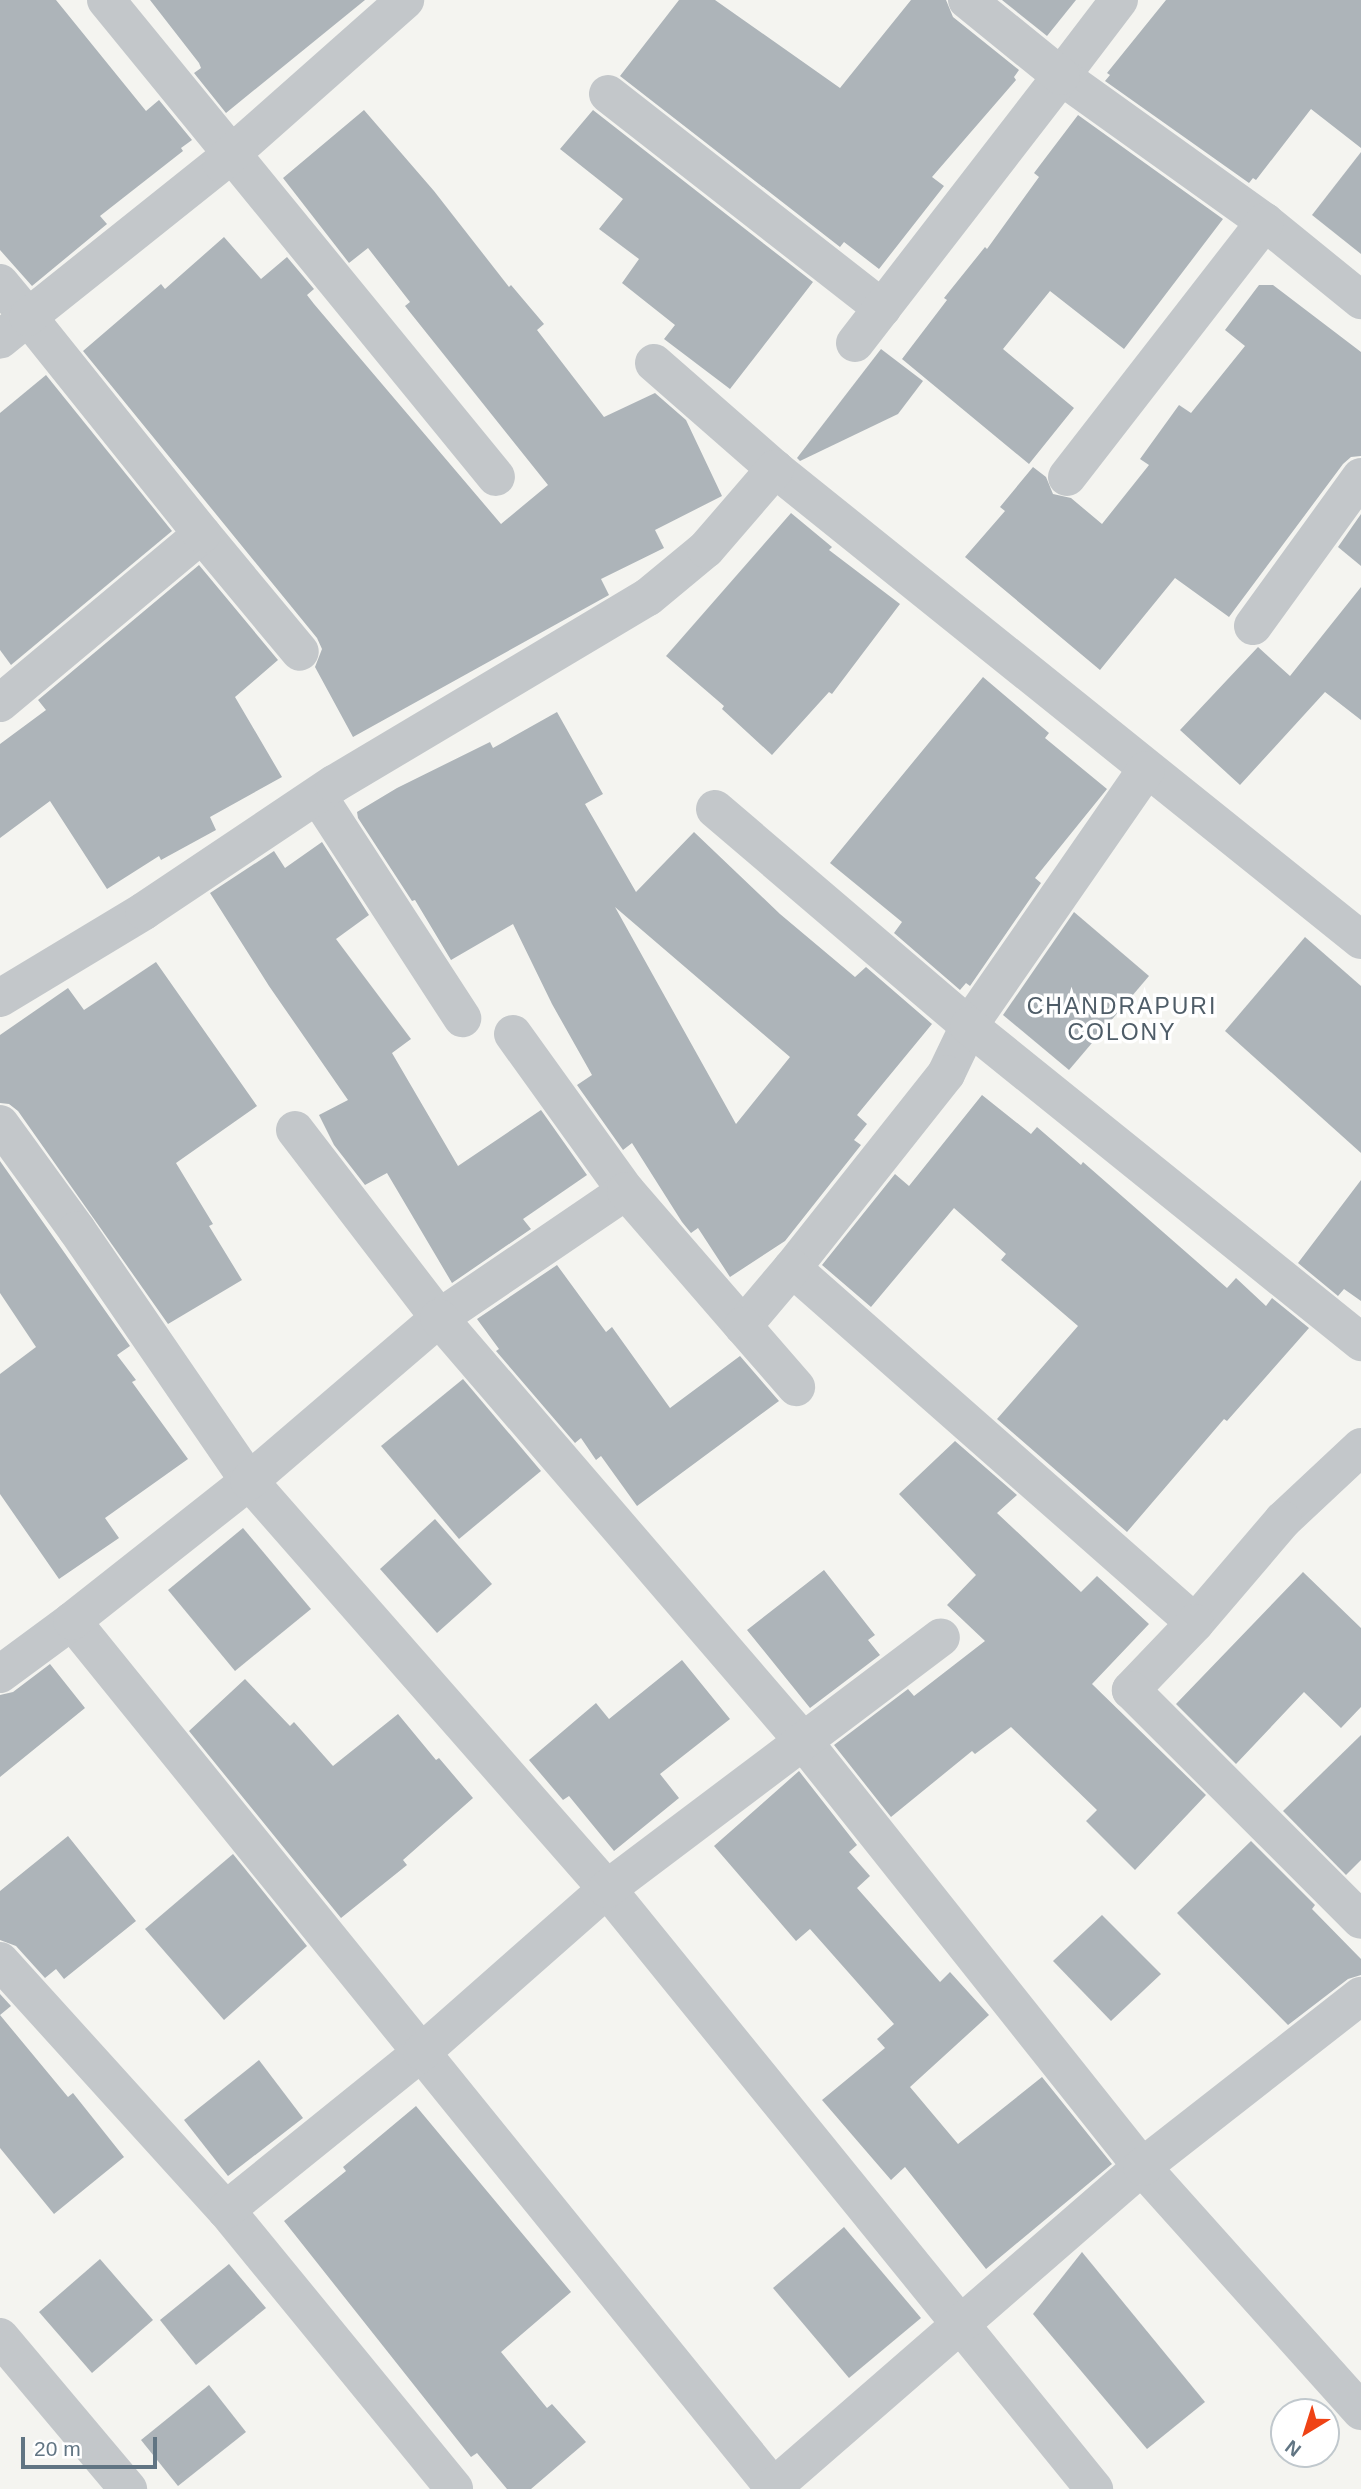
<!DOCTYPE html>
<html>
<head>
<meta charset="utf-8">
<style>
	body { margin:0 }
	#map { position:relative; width:1361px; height:2489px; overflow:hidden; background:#f4f4f0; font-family:Arial,sans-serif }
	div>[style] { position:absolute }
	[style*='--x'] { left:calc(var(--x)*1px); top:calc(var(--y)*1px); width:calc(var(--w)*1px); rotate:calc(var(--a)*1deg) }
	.building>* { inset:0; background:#adb4b9 }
	.minor>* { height:38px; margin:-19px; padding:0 19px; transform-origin:19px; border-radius:19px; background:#c3c7ca }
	span { translate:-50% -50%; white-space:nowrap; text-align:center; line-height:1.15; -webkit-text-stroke:7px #fff; paint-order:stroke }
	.neighbourhood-label { font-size:23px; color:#4f5d68; letter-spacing:2px }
	.north { position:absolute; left:1270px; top:2398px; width:70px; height:70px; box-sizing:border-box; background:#fff; border:2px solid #c0c8cd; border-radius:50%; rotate:218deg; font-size:19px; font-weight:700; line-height:28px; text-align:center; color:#617583 }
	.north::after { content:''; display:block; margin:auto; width:24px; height:32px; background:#ef4315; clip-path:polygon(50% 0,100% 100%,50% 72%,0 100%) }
	.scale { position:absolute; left:21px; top:2437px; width:136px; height:32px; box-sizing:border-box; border:4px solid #617583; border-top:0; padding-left:9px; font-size:21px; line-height:24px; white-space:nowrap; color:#617583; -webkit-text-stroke:5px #fff; paint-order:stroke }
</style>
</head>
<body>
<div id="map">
	<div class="building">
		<div style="clip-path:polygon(0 0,56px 0,146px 111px,159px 100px,192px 140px,181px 148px,183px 151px,100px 216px,107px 224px,32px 286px,0 250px)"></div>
		<div style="clip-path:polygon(150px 0,365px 0,226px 113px,194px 73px,201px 68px,199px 63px)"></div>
		<div style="clip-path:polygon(679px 0,715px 0,840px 88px,911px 0,946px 0,953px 17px,1019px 70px,1014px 77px,1016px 80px,932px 177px,944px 186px,879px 269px,844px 242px,840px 247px,620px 76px)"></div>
		<div style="clip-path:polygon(1002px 0,1076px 0,1047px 36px)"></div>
		<div style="clip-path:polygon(1166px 0,1361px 0,1361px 148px,1311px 109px,1256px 180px,1253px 178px,1249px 183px,1105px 81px,1110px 75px,1107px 73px)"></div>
		<div style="clip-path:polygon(364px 110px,434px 191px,509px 287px,511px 285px,544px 324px,537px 330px,604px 417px,655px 393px,686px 420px,722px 496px,655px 530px,664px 548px,601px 579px,609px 595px,353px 737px,315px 667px,322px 649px,317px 638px,83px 351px,161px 284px,165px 289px,224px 237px,261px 279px,287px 257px,314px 289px,307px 295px,314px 304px,501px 524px,548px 485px,405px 306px,410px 302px,368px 248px,349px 263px,283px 178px)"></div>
		<div style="clip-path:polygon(593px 110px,813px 282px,730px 389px,664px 339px,675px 325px,622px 283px,639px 259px,599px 229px,623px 199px,560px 149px)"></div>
		<div style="clip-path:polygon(1078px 115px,1223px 219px,1124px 349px,1050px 291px,1003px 349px,1074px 408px,1029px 464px,902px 359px,947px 300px,944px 298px,985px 247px,987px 249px,1039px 177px,1034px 173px)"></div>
		<div style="clip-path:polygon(1361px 152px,1361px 254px,1312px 215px)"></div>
		<div style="clip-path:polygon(1259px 285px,1273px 285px,1361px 352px,1361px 456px,1351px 457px,1343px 464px,1229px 617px,1175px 578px,1100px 670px,965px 557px,1005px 511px,1000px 507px,1033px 467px,1046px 477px,1053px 494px,1071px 498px,1102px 524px,1149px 465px,1140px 459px,1179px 405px,1191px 413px,1245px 346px,1225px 330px)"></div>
		<div style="clip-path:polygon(881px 349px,923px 381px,898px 414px,800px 461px,797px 458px)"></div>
		<div style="clip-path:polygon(46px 375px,172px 531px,11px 665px,0 650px,0 413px)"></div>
		<div style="clip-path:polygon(791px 513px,832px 547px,829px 550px,900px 604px,832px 694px,829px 692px,772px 755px,722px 709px,724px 706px,666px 656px)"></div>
		<div style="clip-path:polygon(1361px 514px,1361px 566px,1338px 547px)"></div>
		<div style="clip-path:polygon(199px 565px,278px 660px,235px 697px,282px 777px,210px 817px,216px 830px,161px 860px,159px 856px,107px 889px,50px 801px,0 838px,0 744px,46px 710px,38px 700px)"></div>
		<div style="clip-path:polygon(1361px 587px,1361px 720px,1325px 692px,1240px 785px,1180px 730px,1258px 647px,1290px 676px)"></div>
		<div style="clip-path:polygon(983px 677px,1049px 733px,1045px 738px,1107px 789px,1035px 878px,1041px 883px,970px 986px,966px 983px,960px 990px,894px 933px,902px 922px,830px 863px)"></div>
		<div style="clip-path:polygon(evenodd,557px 712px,603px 794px,585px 804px,636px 892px,694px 832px,780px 914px,855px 977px,866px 967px,932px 1024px,857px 1115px,867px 1124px,854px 1140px,861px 1145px,785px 1241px,730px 1277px,698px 1228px,691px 1233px,682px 1222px,632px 1143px,623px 1150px,577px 1085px,592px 1075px,552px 1004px,513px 924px,451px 960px,415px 900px,412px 901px,358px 818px,357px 812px,397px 788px,490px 742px,493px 748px,557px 712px,615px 907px,790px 1057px,736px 1124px,615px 907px)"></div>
		<div style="clip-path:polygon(322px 842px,369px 915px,336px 939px,411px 1039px,392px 1053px,458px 1166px,541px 1110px,587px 1175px,523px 1219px,531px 1229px,452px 1283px,387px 1173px,365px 1185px,334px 1145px,319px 1115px,348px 1100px,269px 986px,210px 893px,274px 851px,285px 868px)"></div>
		<div style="clip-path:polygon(1074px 912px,1149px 976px,1069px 1070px,1003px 1015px)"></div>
		<div style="clip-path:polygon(1305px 937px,1361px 986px,1361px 1153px,1225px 1031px)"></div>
		<div style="clip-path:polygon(156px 962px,257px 1106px,176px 1163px,213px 1224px,209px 1226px,242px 1280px,168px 1324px,18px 1111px,9px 1104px,0 1103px,0 1035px,68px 988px,84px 1010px)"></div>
		<div style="clip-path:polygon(982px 1095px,1031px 1134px,1037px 1127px,1081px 1165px,1083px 1162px,1227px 1288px,1236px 1278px,1266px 1306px,1272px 1298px,1309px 1328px,1227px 1421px,1224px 1419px,1127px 1532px,997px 1419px,1078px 1326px,1001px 1260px,1006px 1254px,954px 1208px,871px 1307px,822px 1265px,895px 1174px,909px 1186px)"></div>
		<div style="clip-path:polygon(0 1161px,130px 1346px,117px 1355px,136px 1380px,132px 1382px,188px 1459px,105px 1518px,119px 1538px,59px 1579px,0 1494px,0 1374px,36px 1347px,0 1293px)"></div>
		<div style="clip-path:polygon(1361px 1180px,1361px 1301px,1344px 1289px,1338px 1296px,1298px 1263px)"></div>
		<div style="clip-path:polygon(557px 1265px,606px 1332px,612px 1327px,670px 1408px,740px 1356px,779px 1401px,637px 1506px,601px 1456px,596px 1460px,581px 1438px,575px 1443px,496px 1351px,499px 1349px,477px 1319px)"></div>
		<div style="clip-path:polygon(463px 1379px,541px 1471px,459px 1539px,381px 1446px)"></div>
		<div style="clip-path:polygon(955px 1441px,1017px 1495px,997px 1513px,1081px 1592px,1097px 1576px,1149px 1624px,1092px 1684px,1206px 1795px,1135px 1870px,1086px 1821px,1097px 1810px,1011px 1727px,975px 1754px,972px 1751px,891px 1817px,834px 1745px,908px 1689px,914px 1696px,985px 1641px,947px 1605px,976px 1575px,899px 1494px)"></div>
		<div style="clip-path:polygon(435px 1519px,492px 1584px,437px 1633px,380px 1569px)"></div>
		<div style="clip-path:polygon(243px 1528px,311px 1609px,235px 1671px,168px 1590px)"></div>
		<div style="clip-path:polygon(824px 1570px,875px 1635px,868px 1640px,880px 1655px,810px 1708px,747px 1630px)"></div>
		<div style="clip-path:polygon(1303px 1572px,1361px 1628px,1361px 1707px,1341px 1728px,1304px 1692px,1236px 1764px,1176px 1704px)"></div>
		<div style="clip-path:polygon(682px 1660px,730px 1719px,660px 1774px,679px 1798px,614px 1851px,569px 1796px,563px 1800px,529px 1760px,596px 1703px,609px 1719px)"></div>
		<div style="clip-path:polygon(50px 1664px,85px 1708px,0 1777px,0 1695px,13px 1692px)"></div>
		<div style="clip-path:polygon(245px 1679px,290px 1726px,294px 1722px,333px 1766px,398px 1714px,436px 1760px,439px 1758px,473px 1798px,403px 1860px,407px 1865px,341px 1918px,189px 1731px)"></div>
		<div style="clip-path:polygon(1361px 1735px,1361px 1860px,1346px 1875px,1283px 1811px)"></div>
		<div style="clip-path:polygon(799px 1771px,857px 1845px,849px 1852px,870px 1876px,857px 1888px,940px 1982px,950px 1972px,989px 2015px,910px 2087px,958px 2144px,1042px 2077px,1112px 2164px,986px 2269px,905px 2167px,891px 2180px,822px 2100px,885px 2048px,877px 2039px,894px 2024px,810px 1929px,796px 1941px,714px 1846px)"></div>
		<div style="clip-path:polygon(68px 1836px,136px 1921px,64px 1979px,56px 1969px,45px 1978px,16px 1946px,0 1940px,0 1891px)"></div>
		<div style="clip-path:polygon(1251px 1841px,1315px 1905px,1312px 1909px,1361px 1959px,1361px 1975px,1348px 1979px,1288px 2025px,1177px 1913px)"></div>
		<div style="clip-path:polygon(233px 1854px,307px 1946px,224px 2020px,145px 1929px)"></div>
		<div style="clip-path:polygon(1102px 1915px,1161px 1974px,1111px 2021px,1053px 1961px)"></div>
		<div style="clip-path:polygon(0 1994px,11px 2006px,0 2015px,68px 2097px,73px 2093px,124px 2157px,54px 2214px,0 2148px)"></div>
		<div style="clip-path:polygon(259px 2060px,303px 2118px,228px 2176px,184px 2120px)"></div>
		<div style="clip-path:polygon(416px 2106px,571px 2292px,501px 2352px,547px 2408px,552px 2404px,586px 2442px,531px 2489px,507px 2489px,477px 2453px,471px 2457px,284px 2221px,346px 2171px,343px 2167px)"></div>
		<div style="clip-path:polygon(844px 2227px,921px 2318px,849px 2378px,773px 2288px)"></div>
		<div style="clip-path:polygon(1082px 2252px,1205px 2402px,1147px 2449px,1033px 2314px)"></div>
		<div style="clip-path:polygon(100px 2259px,153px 2320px,92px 2373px,39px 2312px)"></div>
		<div style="clip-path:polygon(229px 2264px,266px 2308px,196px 2365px,160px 2320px)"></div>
		<div style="clip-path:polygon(209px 2385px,246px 2432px,178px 2486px,141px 2440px)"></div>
	</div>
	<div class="minor">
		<div style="--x:106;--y:0;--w:616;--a:50.73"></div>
		<div style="--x:1119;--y:0;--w:96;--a:127.3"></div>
		<div style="--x:1061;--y:76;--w:251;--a:35.6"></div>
		<div style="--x:1265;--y:222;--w:124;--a:39.1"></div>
		<div style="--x:608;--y:94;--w:348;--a:38"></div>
		<div style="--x:0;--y:283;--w:44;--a:50.5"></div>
		<div style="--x:28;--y:317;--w:36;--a:141"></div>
		<div style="--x:855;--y:343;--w:337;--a:-52.3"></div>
		<div style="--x:1061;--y:76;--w:121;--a:-141"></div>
		<div style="--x:654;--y:363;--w:161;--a:41.2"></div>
		<div style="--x:775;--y:469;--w:752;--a:38.79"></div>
		<div style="--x:1067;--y:477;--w:323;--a:-52.2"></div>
		<div style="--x:202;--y:534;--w:153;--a:50.3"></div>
		<div style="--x:1253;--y:626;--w:184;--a:-54.1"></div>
		<div style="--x:0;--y:703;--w:263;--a:-39.9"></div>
		<div style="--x:202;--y:534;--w:278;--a:-128.7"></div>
		<div style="--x:28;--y:317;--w:247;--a:-38.6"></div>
		<div style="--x:221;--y:163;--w:246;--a:-41.5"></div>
		<div style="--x:1146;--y:770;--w:311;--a:124.7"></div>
		<div style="--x:969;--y:1026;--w:53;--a:115.6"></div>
		<div style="--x:946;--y:1074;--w:248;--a:128.4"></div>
		<div style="--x:792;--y:1268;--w:537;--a:41.38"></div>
		<div style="--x:318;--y:796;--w:265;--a:57"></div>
		<div style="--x:715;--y:809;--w:334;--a:40.5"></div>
		<div style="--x:969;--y:1026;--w:504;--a:38.87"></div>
		<div style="--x:0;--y:998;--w:168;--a:-31.1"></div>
		<div style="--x:144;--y:911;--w:229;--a:-33.8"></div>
		<div style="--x:334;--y:784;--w:365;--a:-30.8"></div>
		<div style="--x:648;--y:597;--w:75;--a:-39.6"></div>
		<div style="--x:706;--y:549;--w:106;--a:-49.2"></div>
		<div style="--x:513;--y:1034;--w:193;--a:54.3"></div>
		<div style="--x:0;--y:1124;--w:131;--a:54"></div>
		<div style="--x:77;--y:1230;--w:304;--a:55.6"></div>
		<div style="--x:249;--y:1481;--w:543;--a:48.73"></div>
		<div style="--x:607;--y:1889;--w:773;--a:50.93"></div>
		<div style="--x:295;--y:1130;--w:237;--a:52.5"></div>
		<div style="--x:439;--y:1318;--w:226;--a:-34.2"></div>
		<div style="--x:626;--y:1191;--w:179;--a:49.1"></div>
		<div style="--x:743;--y:1326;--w:76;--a:-49.8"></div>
		<div style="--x:743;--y:1326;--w:81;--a:49"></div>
		<div style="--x:1361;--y:1447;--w:107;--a:136.9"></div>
		<div style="--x:1283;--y:1520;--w:135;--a:130.5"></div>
		<div style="--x:1195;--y:1623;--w:93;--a:133.7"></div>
		<div style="--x:1131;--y:1690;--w:325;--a:45"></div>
		<div style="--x:72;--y:1621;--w:1117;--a:51"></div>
		<div style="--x:0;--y:1674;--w:89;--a:-36.4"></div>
		<div style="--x:72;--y:1621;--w:226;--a:-38.3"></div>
		<div style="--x:249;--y:1481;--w:250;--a:-40.6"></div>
		<div style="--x:439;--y:1318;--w:558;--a:49.29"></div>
		<div style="--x:803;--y:1741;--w:544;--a:51.49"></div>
		<div style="--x:1142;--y:2167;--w:328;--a:48.1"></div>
		<div style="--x:0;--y:1961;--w:336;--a:47.8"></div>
		<div style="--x:226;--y:2210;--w:360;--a:50.7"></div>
		<div style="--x:226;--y:2210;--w:252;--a:-38.9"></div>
		<div style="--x:422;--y:2052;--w:247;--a:-41.4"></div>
		<div style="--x:607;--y:1889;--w:418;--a:-37"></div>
		<div style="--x:0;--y:2337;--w:199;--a:49.9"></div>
		<div style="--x:771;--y:2489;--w:491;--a:-41"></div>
		<div style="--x:1142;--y:2167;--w:278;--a:-38"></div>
	</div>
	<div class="neighbourhood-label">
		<span style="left:1122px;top:1019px">CHANDRAPURI<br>COLONY</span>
	</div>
	<div class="north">N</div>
	<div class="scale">20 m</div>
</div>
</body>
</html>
